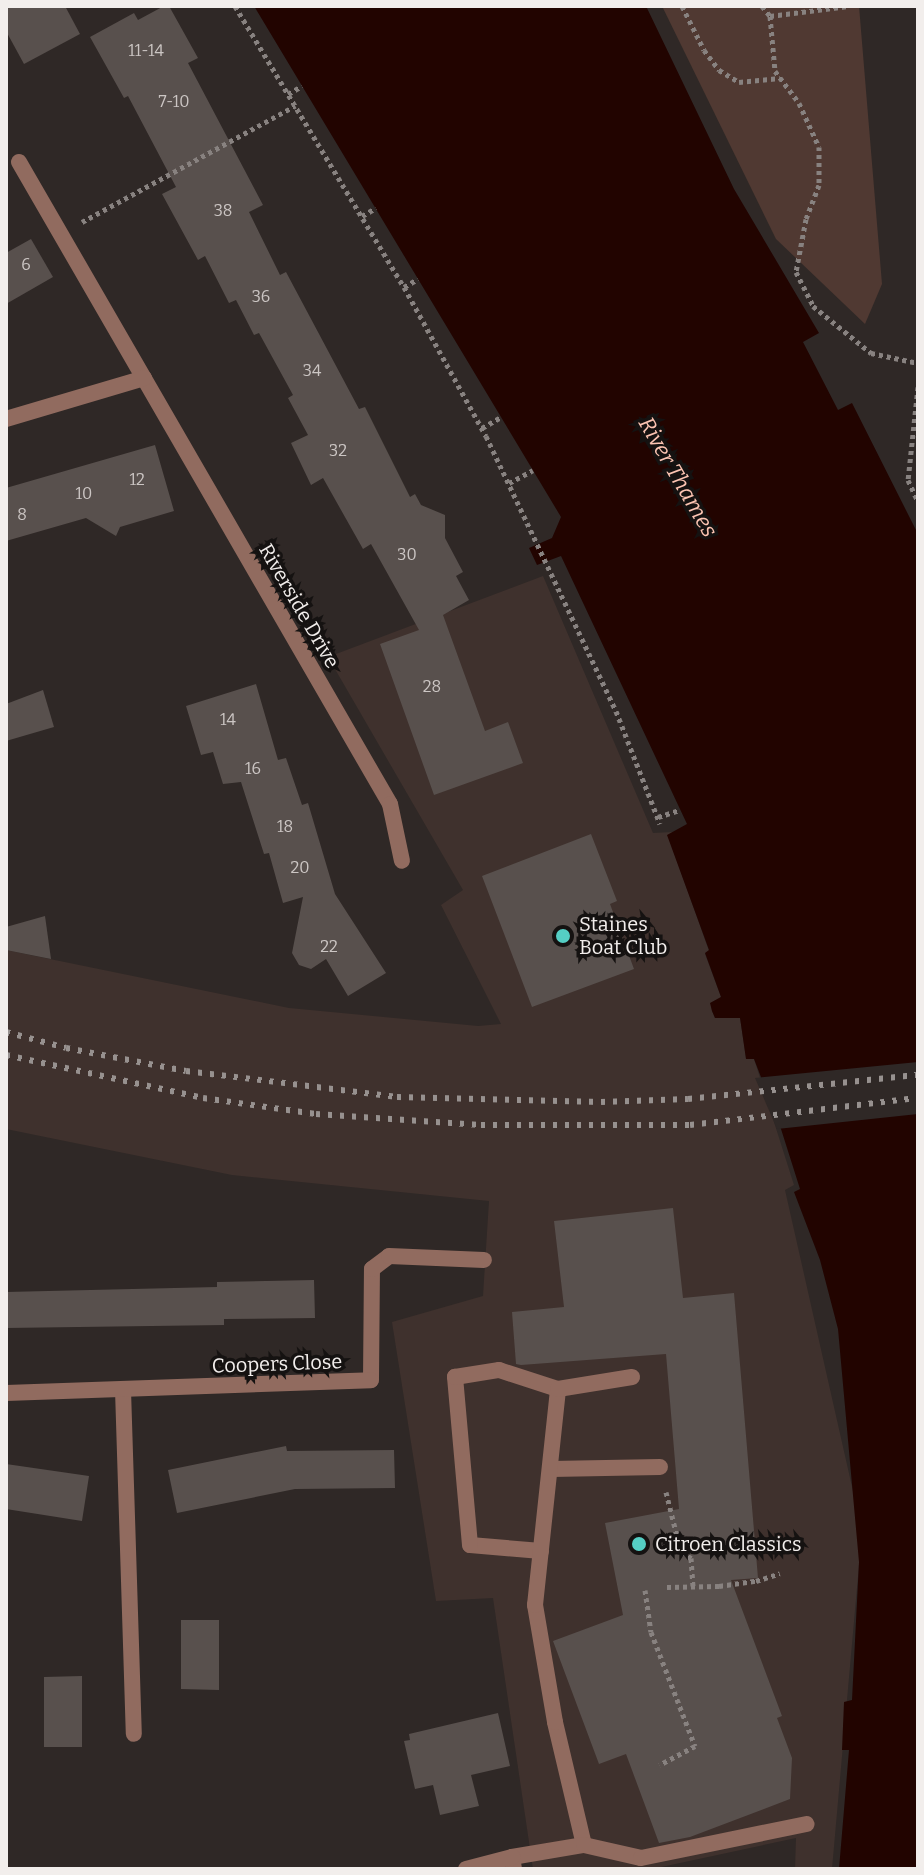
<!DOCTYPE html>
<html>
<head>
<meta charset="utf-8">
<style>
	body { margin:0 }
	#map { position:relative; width:924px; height:1875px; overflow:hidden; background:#2f2826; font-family:Bitter,serif }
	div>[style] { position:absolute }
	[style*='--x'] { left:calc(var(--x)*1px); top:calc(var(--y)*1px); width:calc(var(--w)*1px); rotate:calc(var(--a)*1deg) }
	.built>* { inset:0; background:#3f312d }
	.green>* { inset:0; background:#503932 }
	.water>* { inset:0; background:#220400 }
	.pier>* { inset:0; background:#2f2826 }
	.building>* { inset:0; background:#58504d }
	.path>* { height:5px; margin-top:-2.5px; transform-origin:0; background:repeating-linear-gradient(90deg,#888280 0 4px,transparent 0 8px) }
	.lane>* { height:16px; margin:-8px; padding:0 8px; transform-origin:8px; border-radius:8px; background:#916b5f }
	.street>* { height:16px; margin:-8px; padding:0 8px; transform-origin:8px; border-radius:8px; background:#916b5f }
	.rail>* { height:6px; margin-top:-3px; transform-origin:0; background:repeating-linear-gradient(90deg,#97918f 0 4px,transparent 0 12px) }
	.dots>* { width:22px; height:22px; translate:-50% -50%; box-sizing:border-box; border:4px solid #151211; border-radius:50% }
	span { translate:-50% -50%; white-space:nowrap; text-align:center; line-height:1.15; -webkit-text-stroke:7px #151211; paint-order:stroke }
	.number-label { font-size:16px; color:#ccc6c4 }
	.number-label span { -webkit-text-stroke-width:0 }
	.street-label { font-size:20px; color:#f2eeec }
	.poi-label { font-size:20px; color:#f2eeec }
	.left { translate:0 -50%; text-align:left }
	.water-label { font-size:22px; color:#fcc4b2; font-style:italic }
	.frame { position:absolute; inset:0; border:8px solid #f2eeec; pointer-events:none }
</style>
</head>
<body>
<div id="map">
	<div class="built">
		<div style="clip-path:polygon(543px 576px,653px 833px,673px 832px,668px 836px,709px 951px,705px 954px,721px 997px,711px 1003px,712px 1011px,715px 1018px,740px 1017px,746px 1058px,754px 1059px,794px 1185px,785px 1190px,862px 1531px,832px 1869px,795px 1869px,796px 1838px,652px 1869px,533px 1869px,493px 1598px,436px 1601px,392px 1322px,483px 1296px,489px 1201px,232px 1175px,6px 1129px,6px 950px,289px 1008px,478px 1026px,501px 1024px,441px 905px,463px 890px,328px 657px)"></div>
	</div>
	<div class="green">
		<div style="clip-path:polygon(662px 6px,859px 6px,882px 284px,865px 324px,776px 239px)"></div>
	</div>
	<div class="water">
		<div style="clip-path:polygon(254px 6px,646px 6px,734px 189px,819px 333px,803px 342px,838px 410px,852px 403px,918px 534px,918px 1869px,839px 1869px,849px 1750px,842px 1750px,844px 1702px,852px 1700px,859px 1562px,838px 1329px,820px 1260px,794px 1192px,800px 1189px,781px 1129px,754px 1059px,746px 1059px,740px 1018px,715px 1018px,712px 1011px,710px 1003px,721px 997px,705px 953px,709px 950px,667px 835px,687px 824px,561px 556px,537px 565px,529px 548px,552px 538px,561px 517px)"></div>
	</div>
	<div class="pier">
		<div style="clip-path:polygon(918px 1062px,918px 1114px,777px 1129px,755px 1078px)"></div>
	</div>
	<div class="building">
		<div style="clip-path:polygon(6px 6px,65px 6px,80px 34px,24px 64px,6px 31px)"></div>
		<div style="clip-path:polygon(164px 6px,169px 6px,198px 58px,188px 63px,263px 205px,249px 212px,280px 275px,286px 272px,359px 409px,365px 407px,410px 497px,415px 494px,421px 505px,445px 515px,445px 538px,463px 572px,456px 576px,469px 600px,443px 615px,485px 731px,508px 722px,523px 763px,434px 795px,380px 644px,419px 630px,371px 544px,363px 549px,323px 478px,311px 485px,291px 443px,308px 435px,288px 398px,293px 395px,259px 333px,254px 335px,236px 300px,229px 303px,205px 256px,198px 260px,162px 194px,176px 187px,128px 96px,124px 98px,90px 37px,134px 13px,138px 20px)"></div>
		<div style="clip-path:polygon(31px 239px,53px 277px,6px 304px,6px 253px)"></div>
		<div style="clip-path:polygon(155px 445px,174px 511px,120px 527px,116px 536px,86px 518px,6px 541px,6px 488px)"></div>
		<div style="clip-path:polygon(256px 684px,278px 760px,286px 758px,302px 805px,308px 803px,335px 894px,386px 973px,348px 996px,326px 959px,311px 969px,299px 965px,292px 953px,303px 897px,283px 903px,269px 853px,264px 854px,241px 782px,223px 784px,213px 752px,201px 755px,186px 706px)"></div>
		<div style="clip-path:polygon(43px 690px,54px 727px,6px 741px,6px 704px)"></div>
		<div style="clip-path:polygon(591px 834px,617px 901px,610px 904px,634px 969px,532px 1007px,482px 876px)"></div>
		<div style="clip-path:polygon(45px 916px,51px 959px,6px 950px,6px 927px)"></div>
		<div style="clip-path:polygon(673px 1208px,683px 1298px,734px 1293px,758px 1578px,731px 1580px,782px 1716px,777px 1718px,792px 1758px,790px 1799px,690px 1837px,659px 1843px,626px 1754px,599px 1764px,553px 1641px,623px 1615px,605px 1523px,679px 1509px,666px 1354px,521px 1365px,516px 1364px,512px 1312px,564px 1307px,554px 1221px)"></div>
		<div style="clip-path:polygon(314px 1280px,315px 1318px,224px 1319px,224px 1325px,6px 1328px,6px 1292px,217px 1287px,217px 1282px)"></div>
		<div style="clip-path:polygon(286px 1446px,287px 1451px,394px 1450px,395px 1488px,295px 1489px,177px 1513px,168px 1470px)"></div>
		<div style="clip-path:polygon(6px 1464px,89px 1476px,82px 1521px,6px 1509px)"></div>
		<div style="clip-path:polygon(181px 1620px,219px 1620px,219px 1690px,181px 1689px)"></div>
		<div style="clip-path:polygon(82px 1676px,82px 1747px,44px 1747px,44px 1677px)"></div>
		<div style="clip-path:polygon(498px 1713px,510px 1766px,471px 1775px,479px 1806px,440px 1815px,433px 1785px,415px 1789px,404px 1741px,410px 1740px,409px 1734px)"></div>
	</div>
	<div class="path">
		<div style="--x:235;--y:6;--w:328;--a:59"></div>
		<div style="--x:404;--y:287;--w:170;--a:61.2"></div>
		<div style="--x:486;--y:436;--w:304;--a:64.7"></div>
		<div style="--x:616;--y:711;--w:121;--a:68.7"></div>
		<div style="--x:682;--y:6;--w:49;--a:63.4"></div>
		<div style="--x:704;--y:50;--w:25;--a:53"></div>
		<div style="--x:719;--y:70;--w:23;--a:31"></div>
		<div style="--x:739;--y:82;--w:41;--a:-5.6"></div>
		<div style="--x:762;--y:6;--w:13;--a:51"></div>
		<div style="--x:770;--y:16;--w:55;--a:84.8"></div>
		<div style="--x:775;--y:71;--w:40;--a:53"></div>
		<div style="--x:799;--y:103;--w:48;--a:65.6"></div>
		<div style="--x:819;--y:147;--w:38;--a:90"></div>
		<div style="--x:819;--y:185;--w:36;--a:111"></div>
		<div style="--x:806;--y:219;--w:54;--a:100.7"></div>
		<div style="--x:796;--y:272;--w:38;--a:63"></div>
		<div style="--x:813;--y:306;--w:75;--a:39"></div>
		<div style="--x:871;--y:353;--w:48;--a:12"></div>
		<div style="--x:770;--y:16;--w:79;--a:-7.3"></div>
		<div style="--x:288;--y:94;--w:16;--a:-30"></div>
		<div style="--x:362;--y:216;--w:16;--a:-30"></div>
		<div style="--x:82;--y:222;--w:243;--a:-28.6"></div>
		<div style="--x:404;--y:287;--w:16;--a:-30"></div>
		<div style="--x:918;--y:387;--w:94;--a:96.1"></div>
		<div style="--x:908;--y:480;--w:23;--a:65"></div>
		<div style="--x:482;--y:428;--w:22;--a:-30"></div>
		<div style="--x:509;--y:483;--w:27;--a:-28"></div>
		<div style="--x:658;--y:817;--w:23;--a:-18"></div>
		<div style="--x:666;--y:1492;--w:62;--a:76"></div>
		<div style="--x:681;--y:1552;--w:12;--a:31"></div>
		<div style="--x:691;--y:1558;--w:28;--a:86"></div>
		<div style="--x:667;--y:1587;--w:52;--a:-1.1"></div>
		<div style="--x:719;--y:1586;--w:37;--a:-8"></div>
		<div style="--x:756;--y:1581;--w:25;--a:-18"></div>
		<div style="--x:645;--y:1590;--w:42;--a:81.9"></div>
		<div style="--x:651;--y:1632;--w:122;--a:68.9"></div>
		<div style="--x:695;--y:1746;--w:40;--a:152"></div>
	</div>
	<div class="lane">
		<div style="--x:371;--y:1380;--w:111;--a:-89.5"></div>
		<div style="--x:372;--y:1269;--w:21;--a:-37"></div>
		<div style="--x:389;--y:1256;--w:95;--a:2.4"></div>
		<div style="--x:123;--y:1390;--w:344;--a:88.2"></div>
		<div style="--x:551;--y:1469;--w:109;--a:-1.1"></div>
		<div style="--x:541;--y:1551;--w:71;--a:-175.2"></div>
		<div style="--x:470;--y:1545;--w:169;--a:-95.1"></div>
		<div style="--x:455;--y:1377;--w:45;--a:-9"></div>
		<div style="--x:499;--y:1370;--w:62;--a:17.9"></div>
		<div style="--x:584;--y:1845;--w:126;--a:-103.3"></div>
		<div style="--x:555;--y:1722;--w:119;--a:-99.7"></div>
		<div style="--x:535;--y:1605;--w:217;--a:-83.9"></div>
		<div style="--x:558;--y:1389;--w:75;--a:-9.2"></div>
		<div style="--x:514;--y:1869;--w:12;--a:-99"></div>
		<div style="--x:512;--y:1857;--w:73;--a:-9.5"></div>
		<div style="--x:584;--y:1845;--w:58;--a:12.8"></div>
		<div style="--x:641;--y:1858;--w:169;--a:-11.6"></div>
	</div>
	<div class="street">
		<div style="--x:19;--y:162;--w:741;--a:59.98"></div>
		<div style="--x:390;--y:804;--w:58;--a:78.1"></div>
		<div style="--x:6;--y:419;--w:144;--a:-16.5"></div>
		<div style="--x:6;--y:1393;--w:365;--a:-2"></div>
		<div style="--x:466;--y:1869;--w:48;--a:-14.6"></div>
	</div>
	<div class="rail">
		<div style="--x:6;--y:1032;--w:62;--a:14.9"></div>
		<div style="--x:66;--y:1048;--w:122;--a:10.9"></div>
		<div style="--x:186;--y:1071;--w:213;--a:7"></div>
		<div style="--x:397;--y:1097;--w:204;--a:1.4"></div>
		<div style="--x:601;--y:1102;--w:87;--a:-2"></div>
		<div style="--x:688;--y:1099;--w:231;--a:-6"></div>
		<div style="--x:6;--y:1055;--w:202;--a:12.3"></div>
		<div style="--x:203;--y:1098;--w:114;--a:8.1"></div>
		<div style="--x:316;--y:1114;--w:165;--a:3.8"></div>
		<div style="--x:481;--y:1125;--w:209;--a:0"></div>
		<div style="--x:690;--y:1125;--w:230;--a:-6.8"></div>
	</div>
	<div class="dots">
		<div style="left:563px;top:936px;background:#55cec4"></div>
		<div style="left:639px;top:1544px;background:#55cec4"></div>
	</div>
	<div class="number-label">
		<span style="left:146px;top:51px">11-14</span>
		<span style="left:174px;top:102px">7-10</span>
		<span style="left:223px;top:211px">38</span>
		<span style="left:26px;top:265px">6</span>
		<span style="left:261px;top:297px">36</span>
		<span style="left:312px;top:371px">34</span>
		<span style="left:338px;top:451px">32</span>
		<span style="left:137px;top:480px">12</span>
		<span style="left:84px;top:494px">10</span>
		<span style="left:22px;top:515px">8</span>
		<span style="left:407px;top:555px">30</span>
		<span style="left:432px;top:687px">28</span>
		<span style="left:228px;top:720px">14</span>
		<span style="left:253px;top:769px">16</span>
		<span style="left:285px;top:827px">18</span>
		<span style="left:300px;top:868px">20</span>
		<span style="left:329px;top:947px">22</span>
	</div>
	<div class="street-label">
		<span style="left:299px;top:606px;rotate:60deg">Riverside Drive</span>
		<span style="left:277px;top:1364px;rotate:-2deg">Coopers Close</span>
	</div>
	<div class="poi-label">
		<span class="left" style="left:579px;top:936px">Staines<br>Boat Club</span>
		<span class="left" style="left:655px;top:1544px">Citroen Classics</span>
	</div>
	<div class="water-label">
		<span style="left:678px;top:477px;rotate:60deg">River Thames</span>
	</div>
	<div class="frame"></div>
</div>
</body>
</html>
